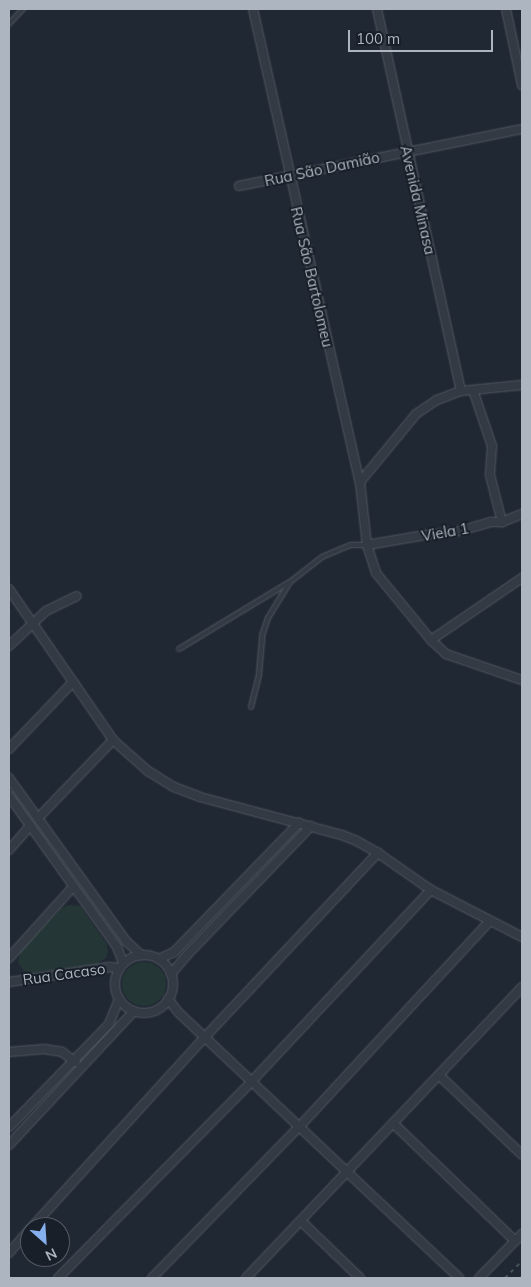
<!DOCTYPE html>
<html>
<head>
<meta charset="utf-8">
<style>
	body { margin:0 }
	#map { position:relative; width:531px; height:1287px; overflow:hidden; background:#202833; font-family:Mulish,sans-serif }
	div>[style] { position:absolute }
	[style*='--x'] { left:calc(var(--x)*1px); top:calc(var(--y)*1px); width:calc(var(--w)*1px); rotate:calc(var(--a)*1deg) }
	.green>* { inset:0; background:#253636 }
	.round { border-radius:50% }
	.path>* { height:2px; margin-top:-1px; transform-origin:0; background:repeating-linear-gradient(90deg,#415154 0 4px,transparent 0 8px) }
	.roads { filter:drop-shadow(0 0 1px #515862) drop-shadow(0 0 1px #515862) }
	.service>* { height:4px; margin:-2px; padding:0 2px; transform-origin:2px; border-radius:2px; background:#333a44 }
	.minor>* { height:8px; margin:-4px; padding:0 4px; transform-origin:4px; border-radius:4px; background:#333a44 }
	.minor>.ring { margin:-4px; padding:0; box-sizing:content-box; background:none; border:8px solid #333a44; border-radius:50% }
	span { translate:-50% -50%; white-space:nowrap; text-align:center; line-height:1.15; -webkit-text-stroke:4px #191f28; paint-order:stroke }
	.street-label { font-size:15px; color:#adb5c1 }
	.frame { position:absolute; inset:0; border:10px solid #adb5c1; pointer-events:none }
	.north { position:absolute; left:20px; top:1217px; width:50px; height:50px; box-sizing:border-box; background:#191f28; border:1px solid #545b65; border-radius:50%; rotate:154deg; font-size:14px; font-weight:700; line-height:20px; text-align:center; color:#adb5c1 }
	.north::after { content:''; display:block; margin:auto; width:18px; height:22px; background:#86afed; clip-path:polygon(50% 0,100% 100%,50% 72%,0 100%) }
	.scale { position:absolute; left:348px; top:30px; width:145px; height:22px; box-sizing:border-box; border:2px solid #adb5c1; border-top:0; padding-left:6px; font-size:15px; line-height:18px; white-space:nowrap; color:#adb5c1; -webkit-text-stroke:4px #191f28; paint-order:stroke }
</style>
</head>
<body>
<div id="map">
	<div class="green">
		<div style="clip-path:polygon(70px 905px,80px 906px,106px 943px,108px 951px,106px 958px,96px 964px,31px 973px,24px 971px,18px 962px,21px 950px,62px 908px)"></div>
		<div class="round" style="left:122px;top:962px;width:44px;height:44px"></div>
	</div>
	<div class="path">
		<div style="--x:505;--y:1278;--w:24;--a:-45"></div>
		<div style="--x:521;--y:1278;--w:2;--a:-63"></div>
	</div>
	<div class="roads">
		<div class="service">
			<div style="--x:9;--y:24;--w:21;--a:-47"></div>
			<div style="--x:179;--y:649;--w:127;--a:-31.2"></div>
			<div style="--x:251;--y:707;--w:34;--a:-76"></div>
			<div style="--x:259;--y:674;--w:38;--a:-85"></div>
			<div style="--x:262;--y:636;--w:19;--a:-72"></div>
			<div style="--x:268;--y:618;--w:42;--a:-58.6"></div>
			<div style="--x:290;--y:582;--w:41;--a:-38"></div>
			<div style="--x:322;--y:557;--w:30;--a:-23"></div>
			<div style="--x:350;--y:545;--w:16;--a:0"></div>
		</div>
		<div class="minor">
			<div style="--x:253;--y:9;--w:485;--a:77.3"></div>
			<div style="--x:360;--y:482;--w:63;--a:83.7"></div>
			<div style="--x:367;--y:545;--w:29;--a:72"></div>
			<div style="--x:376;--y:573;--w:87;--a:50.6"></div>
			<div style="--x:431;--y:640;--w:21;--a:43"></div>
			<div style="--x:446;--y:654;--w:80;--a:18.9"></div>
			<div style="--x:377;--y:9;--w:391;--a:77.6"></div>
			<div style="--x:506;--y:9;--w:78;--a:78.1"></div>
			<div style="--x:239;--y:186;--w:289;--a:-11.4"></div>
			<div style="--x:473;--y:390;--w:59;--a:71.3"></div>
			<div style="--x:492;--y:446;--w:29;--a:94"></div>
			<div style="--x:490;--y:475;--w:49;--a:75.7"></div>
			<div style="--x:360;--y:482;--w:88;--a:-50.5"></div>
			<div style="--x:416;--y:414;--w:25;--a:-34"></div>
			<div style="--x:437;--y:400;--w:26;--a:-21"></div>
			<div style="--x:461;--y:391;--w:61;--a:-5.6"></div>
			<div style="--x:367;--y:545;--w:59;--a:-9.8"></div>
			<div style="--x:425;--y:535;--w:31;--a:-6"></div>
			<div style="--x:456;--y:532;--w:36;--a:-16"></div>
			<div style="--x:491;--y:522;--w:11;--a:0"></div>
			<div style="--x:502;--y:522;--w:22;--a:-22"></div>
			<div style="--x:9;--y:589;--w:183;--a:55.4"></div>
			<div style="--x:113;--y:740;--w:47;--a:41.5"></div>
			<div style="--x:148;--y:771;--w:31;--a:32"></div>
			<div style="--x:174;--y:787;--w:28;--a:21"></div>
			<div style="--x:200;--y:797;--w:147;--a:15"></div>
			<div style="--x:342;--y:835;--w:16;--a:22"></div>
			<div style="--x:357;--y:841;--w:24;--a:30"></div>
			<div style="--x:378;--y:853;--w:65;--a:34.9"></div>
			<div style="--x:431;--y:890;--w:102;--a:27.3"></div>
			<div style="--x:431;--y:640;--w:110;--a:-34.3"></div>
			<div style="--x:9;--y:646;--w:51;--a:-43.4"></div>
			<div style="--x:46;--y:611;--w:34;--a:-26"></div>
			<div style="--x:9;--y:749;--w:93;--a:-46.3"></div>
			<div style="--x:9;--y:778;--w:201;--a:54.3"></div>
			<div style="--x:126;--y:941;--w:21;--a:43"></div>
			<div style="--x:9;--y:796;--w:186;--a:54.4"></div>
			<div style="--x:117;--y:947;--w:17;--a:69"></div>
			<div style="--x:38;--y:818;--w:108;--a:-46.1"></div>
			<div style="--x:9;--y:850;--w:32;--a:-49"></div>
			<div class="ring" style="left:115px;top:955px;width:50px;height:50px"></div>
			<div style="--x:9;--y:958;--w:96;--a:-48"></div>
			<div style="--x:159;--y:959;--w:17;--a:-25"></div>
			<div style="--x:174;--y:952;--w:180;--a:-45.9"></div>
			<div style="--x:171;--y:974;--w:25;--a:-50"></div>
			<div style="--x:187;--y:955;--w:179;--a:-46.1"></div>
			<div style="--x:9;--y:982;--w:101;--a:-8.5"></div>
			<div style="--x:109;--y:967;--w:10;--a:6"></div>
			<div style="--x:168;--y:999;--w:16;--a:52"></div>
			<div style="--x:178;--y:1012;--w:387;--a:43.4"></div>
			<div style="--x:9;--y:1052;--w:35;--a:-5"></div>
			<div style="--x:44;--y:1049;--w:18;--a:9"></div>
			<div style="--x:62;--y:1052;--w:17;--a:36"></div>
			<div style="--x:439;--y:1075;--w:115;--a:43.9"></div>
			<div style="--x:393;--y:1123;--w:170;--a:44"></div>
			<div style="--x:9;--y:1127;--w:144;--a:-45.8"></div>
			<div style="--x:109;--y:1024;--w:27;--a:-68"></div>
			<div style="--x:9;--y:1145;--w:183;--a:-47"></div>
			<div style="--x:301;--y:1221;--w:82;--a:44"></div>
			<div style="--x:32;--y:1227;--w:257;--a:-47.7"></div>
			<div style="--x:205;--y:1037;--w:253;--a:-46.8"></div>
			<div style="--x:9;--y:1253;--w:32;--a:-49"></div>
			<div style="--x:58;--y:1278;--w:276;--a:-45.4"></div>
			<div style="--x:252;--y:1081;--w:262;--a:-46.9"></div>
			<div style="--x:152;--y:1278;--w:212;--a:-45.8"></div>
			<div style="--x:300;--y:1126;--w:280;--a:-47.2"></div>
			<div style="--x:246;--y:1278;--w:401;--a:-46.5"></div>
			<div style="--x:479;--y:1278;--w:62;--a:-45.7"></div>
		</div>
	</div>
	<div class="street-label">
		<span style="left:322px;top:169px;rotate:-12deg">Rua São Damião</span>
		<span style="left:418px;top:200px;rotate:77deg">Avenida Minasa</span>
		<span style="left:312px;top:277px;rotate:77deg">Rua São Bartolomeu</span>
		<span style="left:445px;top:532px;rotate:-10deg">Viela 1</span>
		<span style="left:64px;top:974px;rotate:-8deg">Rua Cacaso</span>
	</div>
	<div class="frame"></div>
	<div class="north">N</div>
	<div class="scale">100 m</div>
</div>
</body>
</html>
